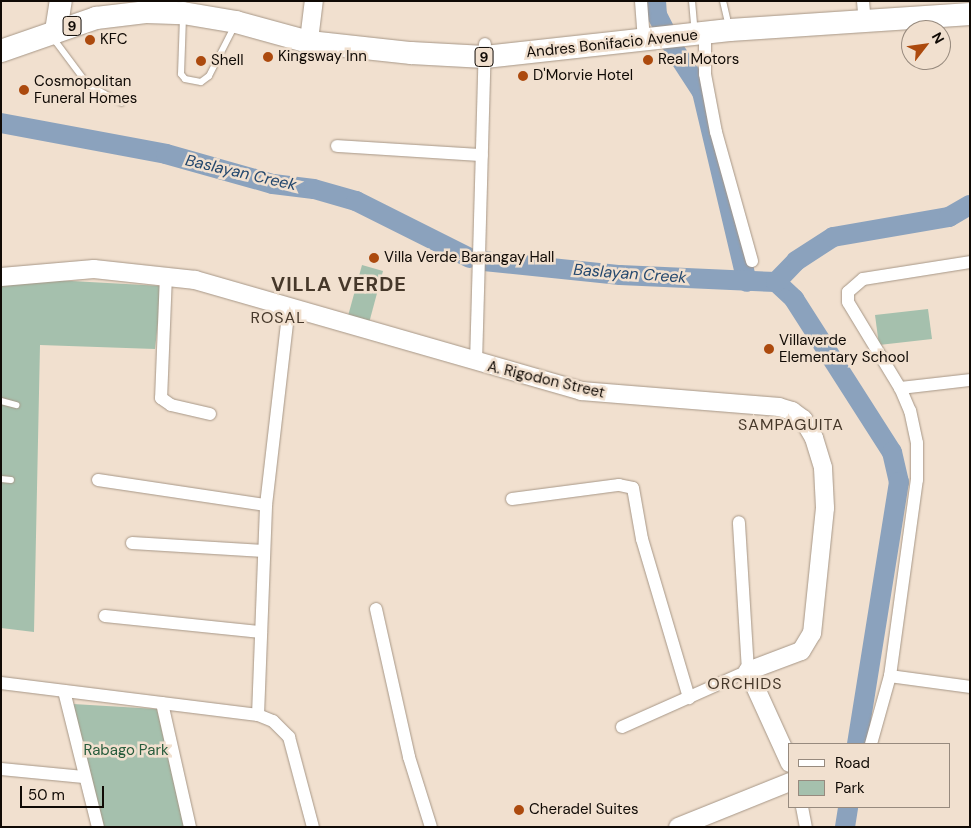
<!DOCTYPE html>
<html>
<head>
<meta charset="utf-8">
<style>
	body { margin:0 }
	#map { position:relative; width:971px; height:828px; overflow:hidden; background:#f1e0cf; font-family:"DM Sans",sans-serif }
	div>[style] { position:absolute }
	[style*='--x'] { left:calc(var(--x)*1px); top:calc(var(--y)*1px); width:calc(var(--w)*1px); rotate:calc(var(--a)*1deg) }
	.green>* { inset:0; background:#a5c0ad }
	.river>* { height:20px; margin:-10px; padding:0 10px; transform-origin:10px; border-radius:10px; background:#8ba2bd }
	.roads { filter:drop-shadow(0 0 1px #a79787) drop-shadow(0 0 1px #a79787) }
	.lane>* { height:6px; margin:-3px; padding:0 3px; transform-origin:3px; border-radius:3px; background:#fff }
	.street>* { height:12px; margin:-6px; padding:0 6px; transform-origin:6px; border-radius:6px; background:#fff }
	.secondary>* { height:18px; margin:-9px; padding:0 9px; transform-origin:9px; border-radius:9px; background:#fff }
	.highway>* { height:22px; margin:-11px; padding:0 11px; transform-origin:11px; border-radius:11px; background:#fff }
	.dots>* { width:14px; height:14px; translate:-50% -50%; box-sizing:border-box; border:2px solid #f1e0cf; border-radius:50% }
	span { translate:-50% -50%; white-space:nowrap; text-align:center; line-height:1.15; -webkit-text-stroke:5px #f1e0cf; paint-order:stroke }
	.shield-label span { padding:1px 4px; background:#f1e0cf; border:1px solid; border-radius:4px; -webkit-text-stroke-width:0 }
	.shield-label { font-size:14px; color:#100a05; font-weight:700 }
	.poi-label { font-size:15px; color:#100a05 }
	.left { translate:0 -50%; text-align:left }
	.street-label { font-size:15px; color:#100a05 }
	.park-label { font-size:15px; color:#285c3c }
	.water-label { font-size:16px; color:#23476d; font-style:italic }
	.neighbourhood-label { font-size:16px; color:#46382a; letter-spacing:1px }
	.district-label { font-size:20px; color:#46382a; font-weight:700; letter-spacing:1px }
	.frame { position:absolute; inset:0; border:2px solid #100a05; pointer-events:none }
	.legend { position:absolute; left:788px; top:743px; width:162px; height:65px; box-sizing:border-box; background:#f1e0cf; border:1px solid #978a7e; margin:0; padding:6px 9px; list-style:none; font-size:15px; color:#100a05 }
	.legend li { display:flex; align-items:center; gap:10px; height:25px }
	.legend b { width:25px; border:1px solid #978a7e }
	.north { position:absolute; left:901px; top:20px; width:50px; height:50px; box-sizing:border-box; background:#f1e0cf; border:1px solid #978a7e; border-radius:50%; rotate:60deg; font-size:14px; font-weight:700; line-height:20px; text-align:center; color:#100a05 }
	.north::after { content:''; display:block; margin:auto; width:18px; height:22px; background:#ac4a0e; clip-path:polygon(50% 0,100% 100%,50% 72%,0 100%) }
	.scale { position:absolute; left:20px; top:786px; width:84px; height:22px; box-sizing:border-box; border:2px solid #100a05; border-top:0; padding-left:6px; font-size:15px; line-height:18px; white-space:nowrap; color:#100a05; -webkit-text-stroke:4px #f1e0cf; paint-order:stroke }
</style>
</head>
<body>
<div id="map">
	<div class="green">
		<div style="clip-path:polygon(362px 265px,383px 271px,369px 323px,348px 316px)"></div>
		<div style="clip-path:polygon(35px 279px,162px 286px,155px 349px,40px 345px,34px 632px,1px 628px,1px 284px)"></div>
		<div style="clip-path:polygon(928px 309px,932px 339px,879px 345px,875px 315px)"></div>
		<div style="clip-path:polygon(73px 704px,157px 709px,184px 827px,103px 827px)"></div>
	</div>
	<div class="river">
		<div style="--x:656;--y:1;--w:14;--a:86"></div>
		<div style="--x:657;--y:15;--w:38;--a:63"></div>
		<div style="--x:674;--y:49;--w:51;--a:56.9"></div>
		<div style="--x:702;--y:92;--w:195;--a:76.7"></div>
		<div style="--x:1;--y:123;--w:168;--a:10.6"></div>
		<div style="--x:166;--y:154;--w:111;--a:15.7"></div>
		<div style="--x:273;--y:184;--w:41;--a:7"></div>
		<div style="--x:314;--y:189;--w:44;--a:15.9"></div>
		<div style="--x:356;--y:201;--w:127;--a:26.6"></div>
		<div style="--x:484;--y:261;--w:137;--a:5.9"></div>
		<div style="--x:620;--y:275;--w:156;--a:2.6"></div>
		<div style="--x:776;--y:282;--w:25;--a:43"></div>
		<div style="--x:794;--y:299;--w:182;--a:57.4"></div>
		<div style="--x:892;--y:452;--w:31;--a:77"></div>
		<div style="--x:899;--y:482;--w:265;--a:99.1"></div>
		<div style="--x:776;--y:282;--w:29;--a:-46"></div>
		<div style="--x:796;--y:261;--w:44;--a:-33"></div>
		<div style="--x:833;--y:237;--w:118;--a:-9.8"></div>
		<div style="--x:949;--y:217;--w:24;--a:-30"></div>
		<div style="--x:845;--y:827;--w:20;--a:-81"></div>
	</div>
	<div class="roads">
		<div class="lane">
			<div style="--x:692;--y:1;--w:23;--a:85"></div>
			<div style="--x:723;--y:1;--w:18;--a:77"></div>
			<div style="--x:183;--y:17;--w:57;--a:92"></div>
			<div style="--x:181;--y:74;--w:6;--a:51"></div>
			<div style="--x:185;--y:79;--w:16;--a:11"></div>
			<div style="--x:201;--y:82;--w:10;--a:-37"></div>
			<div style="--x:209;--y:76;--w:55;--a:-63"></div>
			<div style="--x:56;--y:36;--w:6;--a:90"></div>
			<div style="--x:56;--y:42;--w:54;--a:53.3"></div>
			<div style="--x:88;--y:85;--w:38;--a:28"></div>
			<div style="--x:1;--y:401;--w:16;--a:15"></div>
			<div style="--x:1;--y:479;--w:10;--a:6"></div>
		</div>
		<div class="street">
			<div style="--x:641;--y:1;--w:40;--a:85.7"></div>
			<div style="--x:863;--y:1;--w:11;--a:85"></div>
			<div style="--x:705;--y:28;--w:46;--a:90"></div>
			<div style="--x:705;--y:74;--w:59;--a:79.3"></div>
			<div style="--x:716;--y:132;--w:134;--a:74.4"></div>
			<div style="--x:337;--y:146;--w:145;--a:3.6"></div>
			<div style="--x:166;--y:275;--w:123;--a:92.3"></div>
			<div style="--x:161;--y:398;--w:12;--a:35"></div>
			<div style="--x:171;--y:405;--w:40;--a:13"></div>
			<div style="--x:476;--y:363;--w:319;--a:-88.4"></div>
			<div style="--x:900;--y:388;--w:70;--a:-6.5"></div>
			<div style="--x:98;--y:480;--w:170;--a:8.5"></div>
			<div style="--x:512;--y:499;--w:108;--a:-7.5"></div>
			<div style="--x:619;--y:485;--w:14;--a:12"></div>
			<div style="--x:633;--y:488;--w:52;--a:80"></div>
			<div style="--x:642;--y:539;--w:166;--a:73.5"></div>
			<div style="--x:132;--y:543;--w:132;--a:3.5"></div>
			<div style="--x:376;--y:609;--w:152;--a:77.4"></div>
			<div style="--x:409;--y:757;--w:73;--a:72.6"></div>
			<div style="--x:105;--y:616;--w:157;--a:5.9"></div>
			<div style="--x:890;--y:676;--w:198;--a:-82.2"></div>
			<div style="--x:917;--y:480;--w:37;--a:-90"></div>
			<div style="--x:917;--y:443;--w:33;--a:-102"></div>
			<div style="--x:910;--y:411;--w:25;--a:-113"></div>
			<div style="--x:900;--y:388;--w:100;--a:-121.2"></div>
			<div style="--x:848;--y:302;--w:10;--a:-90"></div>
			<div style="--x:848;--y:292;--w:20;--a:-41"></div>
			<div style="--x:863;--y:279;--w:108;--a:-9"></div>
			<div style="--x:1;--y:683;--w:259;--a:7.1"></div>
			<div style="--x:258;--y:715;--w:16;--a:22"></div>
			<div style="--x:273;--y:721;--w:23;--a:45"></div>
			<div style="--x:289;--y:737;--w:93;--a:75.1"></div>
			<div style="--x:64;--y:691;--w:140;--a:76"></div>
			<div style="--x:162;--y:703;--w:127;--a:77.3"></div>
			<div style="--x:258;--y:715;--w:210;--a:-87.8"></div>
			<div style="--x:266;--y:505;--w:199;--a:-83.4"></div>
			<div style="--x:622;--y:727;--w:138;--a:-24"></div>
			<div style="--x:748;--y:671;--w:149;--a:-93.5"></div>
			<div style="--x:871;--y:744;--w:71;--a:-74.4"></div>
			<div style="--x:890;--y:676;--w:81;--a:7.8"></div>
			<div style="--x:1;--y:769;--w:83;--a:5.5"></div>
			<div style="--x:802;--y:807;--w:20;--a:79"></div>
		</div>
		<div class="secondary">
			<div style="--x:310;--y:32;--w:31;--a:-83"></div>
			<div style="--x:1;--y:277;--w:93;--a:-4.9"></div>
			<div style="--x:94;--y:269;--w:102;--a:6.2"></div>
			<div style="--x:195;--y:280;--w:402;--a:16"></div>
			<div style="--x:581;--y:391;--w:199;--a:4.6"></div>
			<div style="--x:779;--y:407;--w:14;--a:17"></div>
			<div style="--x:792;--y:411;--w:14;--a:36"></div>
			<div style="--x:803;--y:419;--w:22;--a:60"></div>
			<div style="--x:814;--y:438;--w:31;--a:73"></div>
			<div style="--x:823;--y:468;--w:40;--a:87.1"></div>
			<div style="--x:825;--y:508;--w:126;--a:95.9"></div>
			<div style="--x:812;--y:633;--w:21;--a:121"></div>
			<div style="--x:801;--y:651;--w:57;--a:159.3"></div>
			<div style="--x:748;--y:671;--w:101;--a:65.5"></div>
			<div style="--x:678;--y:827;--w:121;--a:-21.9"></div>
		</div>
		<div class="highway">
			<div style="--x:56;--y:31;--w:30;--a:-81"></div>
			<div style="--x:1;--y:51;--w:101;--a:-19.2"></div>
			<div style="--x:96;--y:18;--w:50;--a:-6.8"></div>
			<div style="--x:146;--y:12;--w:37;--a:2"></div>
			<div style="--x:183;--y:13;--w:54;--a:9.6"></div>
			<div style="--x:236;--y:22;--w:76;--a:15.3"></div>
			<div style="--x:309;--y:42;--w:103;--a:6.2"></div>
			<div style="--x:411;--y:53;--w:74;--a:3.1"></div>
			<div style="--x:485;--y:57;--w:246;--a:-6.3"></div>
			<div style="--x:730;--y:30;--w:241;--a:-3.8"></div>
		</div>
	</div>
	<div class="dots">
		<div style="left:90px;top:40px;background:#ac4a0e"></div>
		<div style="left:268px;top:57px;background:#ac4a0e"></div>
		<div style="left:648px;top:60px;background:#ac4a0e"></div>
		<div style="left:201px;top:61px;background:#ac4a0e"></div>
		<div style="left:523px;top:76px;background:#ac4a0e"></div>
		<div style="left:24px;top:90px;background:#ac4a0e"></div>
		<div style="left:374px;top:258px;background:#ac4a0e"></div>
		<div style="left:769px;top:349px;background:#ac4a0e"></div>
		<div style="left:519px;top:810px;background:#ac4a0e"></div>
	</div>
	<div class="shield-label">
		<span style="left:72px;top:26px">9</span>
		<span style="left:484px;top:57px">9</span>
	</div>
	<div class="poi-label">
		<span class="left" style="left:100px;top:40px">KFC</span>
		<span class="left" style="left:278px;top:57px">Kingsway Inn</span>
		<span class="left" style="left:658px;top:60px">Real Motors</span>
		<span class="left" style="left:211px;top:61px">Shell</span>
		<span class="left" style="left:533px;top:76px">D'Morvie Hotel</span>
		<span class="left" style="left:34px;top:90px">Cosmopolitan<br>Funeral Homes</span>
		<span class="left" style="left:384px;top:258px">Villa Verde Barangay Hall</span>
		<span class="left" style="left:779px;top:349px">Villaverde<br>Elementary School</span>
		<span class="left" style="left:529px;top:810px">Cheradel Suites</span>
	</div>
	<div class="street-label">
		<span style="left:612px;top:44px;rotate:-6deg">Andres Bonifacio Avenue</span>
		<span style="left:546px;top:380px;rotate:13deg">A. Rigodon Street</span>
	</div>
	<div class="park-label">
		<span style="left:126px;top:751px">Rabago Park</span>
	</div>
	<div class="water-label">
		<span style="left:241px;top:173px;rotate:13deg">Baslayan Creek</span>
		<span style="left:630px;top:274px;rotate:4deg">Baslayan Creek</span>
	</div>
	<div class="neighbourhood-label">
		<span style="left:278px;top:318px">ROSAL</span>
		<span style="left:791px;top:425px">SAMPAGUITA</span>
		<span style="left:745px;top:684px">ORCHIDS</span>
	</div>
	<div class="district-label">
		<span style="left:339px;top:284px">VILLA VERDE</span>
	</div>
	<div class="frame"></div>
	<ul class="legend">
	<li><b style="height:6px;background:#fff"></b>Road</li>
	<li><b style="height:14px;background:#a5c0ad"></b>Park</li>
	</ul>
	<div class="north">N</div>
	<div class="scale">50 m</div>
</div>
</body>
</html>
